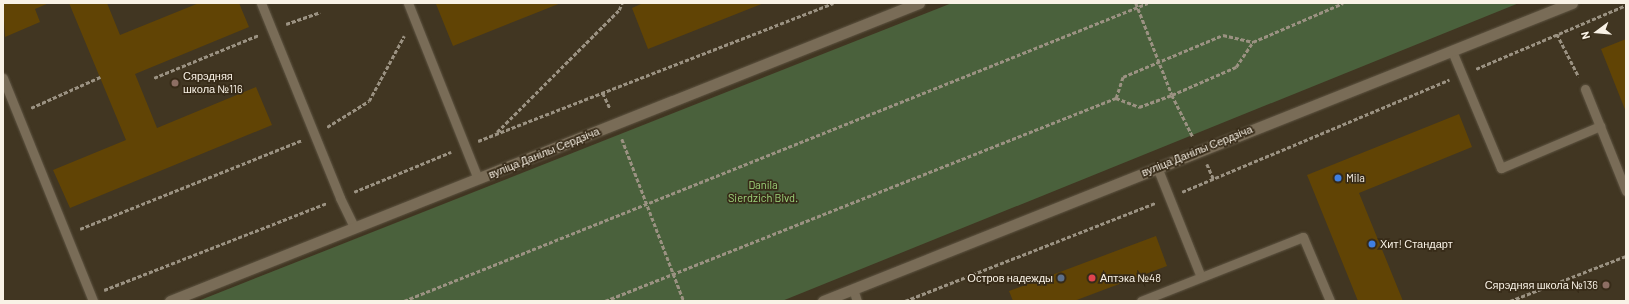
<!DOCTYPE html>
<html>
<head>
<meta charset="utf-8">
<style>
	body { margin:0 }
	#map { position:relative; width:1629px; height:304px; overflow:hidden; background:#413622; font-family:Barlow,sans-serif }
	div>[style] { position:absolute }
	[style*='--x'] { left:calc(var(--x)*1px); top:calc(var(--y)*1px); width:calc(var(--w)*1px); rotate:calc(var(--a)*1deg) }
	.green>* { inset:0; background:#4a613c }
	.building>* { inset:0; background:#614405 }
	.path>* { height:2.5px; margin-top:-1.25px; transform-origin:0; background:repeating-linear-gradient(90deg,#9b9282 0 4px,transparent 0 6px) }
	.roads { filter:drop-shadow(0 0 1px #5e5442) drop-shadow(0 0 1px #5e5442) }
	.service>* { height:9px; margin:-4.5px; padding:0 4.5px; transform-origin:4.5px; border-radius:4.5px; background:#796c57 }
	.tertiary>* { height:11px; margin:-5.5px; padding:0 5.5px; transform-origin:5.5px; border-radius:5.5px; background:#796c57 }
	.dots>* { width:11px; height:11px; translate:-50% -50%; box-sizing:border-box; border:2px solid #372b18; border-radius:50% }
	span { translate:-50% -50%; white-space:nowrap; text-align:center; line-height:1.15; -webkit-text-stroke:3.5px #372b18; paint-order:stroke }
	.poi-label { font-size:11px; color:#f9f2e6 }
	.left { translate:0 -50%; text-align:left }
	.right { translate:-100% -50%; text-align:right }
	.street-label { font-size:11px; color:#f9f2e6 }
	.park-label { font-size:11px; color:#9fd67c }
	.frame { position:absolute; inset:0; border:4px solid #f9f2e6; pointer-events:none }
	.north { position:absolute; left:1577px; top:12px; width:40px; height:40px; -webkit-text-stroke:3px #372b18; paint-order:stroke; rotate:254deg; font-size:11px; font-weight:700; line-height:16px; text-align:center; color:#f9f2e6 }
	.north::after { content:''; display:block; margin:auto; width:14px; height:18px; background:#f9f2e6; clip-path:polygon(50% 0,100% 100%,50% 72%,0 100%) }
</style>
</head>
<body>
<div id="map">
	<div class="green">
		<div style="clip-path:polygon(952px 3px,1519px 3px,782px 301px,198px 301px)"></div>
	</div>
	<div class="building">
		<div style="clip-path:polygon(3px 3px,49px 3px,35px 9px,40px 22px,5px 37px)"></div>
		<div style="clip-path:polygon(69px 3px,107px 3px,120px 35px,199px 3px,239px 3px,249px 27px,135px 74px,157px 128px,256px 87px,272px 125px,70px 208px,53px 170px,126px 140px)"></div>
		<div style="clip-path:polygon(561px 3px,453px 46px,436px 4px,439px 3px)"></div>
		<div style="clip-path:polygon(643px 3px,764px 3px,648px 49px,632px 8px)"></div>
		<div style="clip-path:polygon(1626px 39px,1626px 112px,1601px 49px)"></div>
		<div style="clip-path:polygon(1459px 114px,1472px 147px,1359px 193px,1403px 301px,1358px 301px,1307px 175px)"></div>
		<div style="clip-path:polygon(1156px 236px,1167px 266px,1074px 301px,1013px 301px,1009px 291px)"></div>
	</div>
	<div class="path">
		<div style="--x:1136;--y:3;--w:99;--a:68.6"></div>
		<div style="--x:1172;--y:95;--w:47;--a:63.4"></div>
		<div style="--x:286;--y:24;--w:36;--a:-19"></div>
		<div style="--x:1557;--y:34;--w:48;--a:62.9"></div>
		<div style="--x:1476;--y:69;--w:163;--a:-23.1"></div>
		<div style="--x:154;--y:78;--w:113;--a:-22.3"></div>
		<div style="--x:603;--y:93;--w:17;--a:65"></div>
		<div style="--x:1116;--y:98;--w:22;--a:-72"></div>
		<div style="--x:1123;--y:77;--w:108;--a:-22.8"></div>
		<div style="--x:1223;--y:35;--w:31;--a:13"></div>
		<div style="--x:31;--y:108;--w:76;--a:-24.2"></div>
		<div style="--x:327;--y:127;--w:49;--a:-31.8"></div>
		<div style="--x:369;--y:101;--w:74;--a:-61.7"></div>
		<div style="--x:497;--y:132;--w:173;--a:-45"></div>
		<div style="--x:619;--y:10;--w:8;--a:-67"></div>
		<div style="--x:622;--y:139;--w:173;--a:69.1"></div>
		<div style="--x:478;--y:141;--w:381;--a:-21.2"></div>
		<div style="--x:1207;--y:164;--w:17;--a:66"></div>
		<div style="--x:354;--y:192;--w:105;--a:-22.4"></div>
		<div style="--x:1182;--y:192;--w:290;--a:-22.8"></div>
		<div style="--x:80;--y:229;--w:239;--a:-21.8"></div>
		<div style="--x:104;--y:290;--w:239;--a:-21.3"></div>
		<div style="--x:404;--y:301;--w:801;--a:-21.83"></div>
		<div style="--x:605;--y:301;--w:550;--a:-21.67"></div>
		<div style="--x:1116;--y:98;--w:25;--a:21"></div>
		<div style="--x:1139;--y:107;--w:35;--a:-20"></div>
		<div style="--x:1172;--y:95;--w:70;--a:-23.6"></div>
		<div style="--x:1236;--y:67;--w:30;--a:-56"></div>
		<div style="--x:1253;--y:42;--w:98;--a:-23.4"></div>
		<div style="--x:905;--y:301;--w:269;--a:-21.4"></div>
		<div style="--x:1510;--y:301;--w:124;--a:-21.2"></div>
	</div>
	<div class="roads">
		<div class="service">
			<div style="--x:261;--y:3;--w:210;--a:67.9"></div>
			<div style="--x:340;--y:198;--w:32;--a:64"></div>
			<div style="--x:408;--y:3;--w:189;--a:68.3"></div>
			<div style="--x:1452;--y:51;--w:127;--a:67.3"></div>
			<div style="--x:1501;--y:168;--w:108;--a:-23"></div>
			<div style="--x:3;--y:78;--w:240;--a:68"></div>
			<div style="--x:1585;--y:89;--w:110;--a:68.1"></div>
			<div style="--x:1157;--y:167;--w:118;--a:68.2"></div>
			<div style="--x:853;--y:289;--w:13;--a:72"></div>
			<div style="--x:1141;--y:301;--w:174;--a:-21.6"></div>
			<div style="--x:1303;--y:237;--w:69;--a:67.1"></div>
		</div>
		<div class="tertiary">
			<div style="--x:170;--y:301;--w:806;--a:-21.7"></div>
			<div style="--x:823;--y:301;--w:806;--a:-21.7"></div>
		</div>
	</div>
	<div class="dots">
		<div style="left:175px;top:83px;background:#8d6e63"></div>
		<div style="left:1338px;top:178px;background:#3f7fe0"></div>
		<div style="left:1372px;top:244px;background:#3f7fe0"></div>
		<div style="left:1061px;top:278px;background:#5c6f8a"></div>
		<div style="left:1092px;top:278px;background:#e0444e"></div>
		<div style="left:1606px;top:285px;background:#8d6e63"></div>
	</div>
	<div class="poi-label">
		<span class="left" style="left:183px;top:83px">Сярэдняя<br>школа №116</span>
		<span class="left" style="left:1346px;top:178px">Mila</span>
		<span class="left" style="left:1380px;top:244px">Хит! Стандарт</span>
		<span class="right" style="left:1053px;top:278px">Остров надежды</span>
		<span class="left" style="left:1100px;top:278px">Аптэка №48</span>
		<span class="right" style="left:1598px;top:285px">Сярэдняя школа №136</span>
	</div>
	<div class="street-label">
		<span style="left:1197px;top:151px;rotate:-22deg">вуліца Данілы Сердзіча</span>
		<span style="left:544px;top:153px;rotate:-22deg">вуліца Данілы Сердзіча</span>
	</div>
	<div class="park-label">
		<span style="left:763px;top:192px">Danila<br>Sierdzich Blvd.</span>
	</div>
	<div class="frame"></div>
	<div class="north">N</div>
</div>
</body>
</html>
